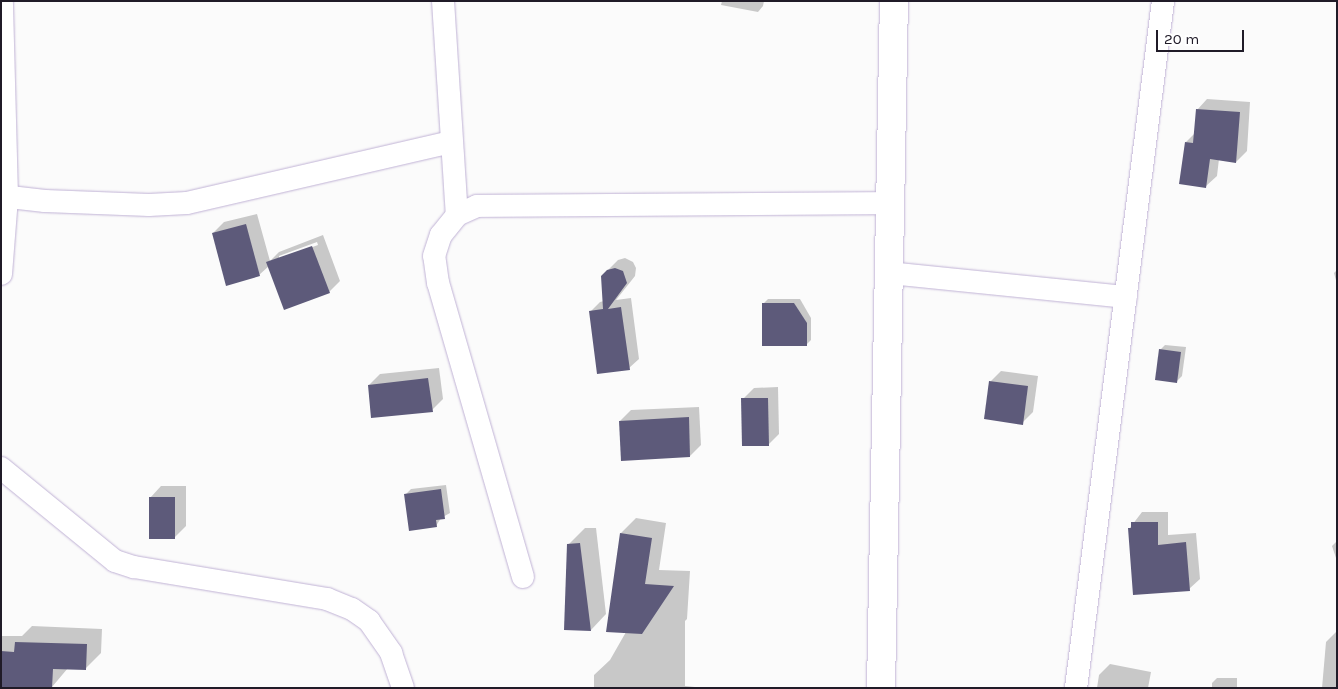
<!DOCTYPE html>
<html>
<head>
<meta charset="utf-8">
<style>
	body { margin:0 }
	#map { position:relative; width:1338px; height:689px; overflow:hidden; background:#fbfbfb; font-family:Karla,sans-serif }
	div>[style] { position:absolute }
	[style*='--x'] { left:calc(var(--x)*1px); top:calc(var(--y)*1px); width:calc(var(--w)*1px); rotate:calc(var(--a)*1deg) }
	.shadow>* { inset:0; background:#0003 }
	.building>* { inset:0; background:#5d5a7a }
	.roads { filter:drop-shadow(0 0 1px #c0b2d5) drop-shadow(0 0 1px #c0b2d5) }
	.minor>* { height:22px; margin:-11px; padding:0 11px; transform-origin:11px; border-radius:11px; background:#fff }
	.secondary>* { height:28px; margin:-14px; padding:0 14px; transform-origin:14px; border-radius:14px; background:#fff }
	span { translate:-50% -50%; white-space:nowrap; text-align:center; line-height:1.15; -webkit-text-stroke:5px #fff; paint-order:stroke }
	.frame { position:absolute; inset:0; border:2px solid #201b28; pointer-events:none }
	.scale { position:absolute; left:1156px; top:30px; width:88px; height:22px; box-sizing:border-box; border:2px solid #201b28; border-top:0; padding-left:6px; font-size:15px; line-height:18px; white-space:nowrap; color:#201b28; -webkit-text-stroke:4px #fff; paint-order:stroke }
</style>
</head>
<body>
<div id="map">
	<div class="shadow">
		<div style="clip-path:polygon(722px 1px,764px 1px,763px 6px,758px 12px,721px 5px)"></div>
		<div style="clip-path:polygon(1207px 99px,1250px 102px,1247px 151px,1236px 162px,1219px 159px,1217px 176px,1206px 186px,1186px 142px,1195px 133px,1197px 110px)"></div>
		<div style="clip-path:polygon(evenodd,257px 214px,270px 261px,279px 252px,323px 235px,340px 281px,329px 292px,269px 266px,259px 275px,213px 233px,224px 222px,257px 214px,317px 242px,318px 245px,279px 259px,279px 256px,317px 242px)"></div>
		<div style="clip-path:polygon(625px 258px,633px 262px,636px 268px,635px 276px,616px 300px,631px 298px,639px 359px,629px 368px,590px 312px,600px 302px,604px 301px,608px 270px,618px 260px)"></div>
		<div style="clip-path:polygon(1337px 270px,1337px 284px,1334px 273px)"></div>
		<div style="clip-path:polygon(768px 299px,800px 299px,811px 318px,811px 340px,806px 345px,763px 304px)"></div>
		<div style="clip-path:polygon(1165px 345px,1186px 347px,1182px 376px,1177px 381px,1160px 350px)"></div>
		<div style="clip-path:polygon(439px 368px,443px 399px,432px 410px,369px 385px,380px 374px)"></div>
		<div style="clip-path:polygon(1001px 371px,1038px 376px,1033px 412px,1022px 423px,990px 382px)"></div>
		<div style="clip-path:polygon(778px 387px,779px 434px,768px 445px,743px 399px,754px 388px)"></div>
		<div style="clip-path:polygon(699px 407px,701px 445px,690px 456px,620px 421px,631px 410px)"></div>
		<div style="clip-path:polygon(446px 485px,450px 513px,441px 518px,436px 526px,406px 494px,411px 489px)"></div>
		<div style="clip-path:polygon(161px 486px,186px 486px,186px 526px,175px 537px,150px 498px)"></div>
		<div style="clip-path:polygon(1142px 512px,1168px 512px,1168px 535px,1196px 533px,1200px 579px,1189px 589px,1129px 529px)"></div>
		<div style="clip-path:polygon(636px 518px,666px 523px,659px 570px,690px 571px,687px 619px,685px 621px,685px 686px,705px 688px,594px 688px,594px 675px,610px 660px,626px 632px,621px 533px)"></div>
		<div style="clip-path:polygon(585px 528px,596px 528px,606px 614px,591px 630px,569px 544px)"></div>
		<div style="clip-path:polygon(1337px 541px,1337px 561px,1332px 546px)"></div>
		<div style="clip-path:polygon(32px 626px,102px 629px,101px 653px,85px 669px,68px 668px,52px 687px,1px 688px,1px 636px,22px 636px)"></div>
		<div style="clip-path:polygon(1337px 631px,1337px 688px,1322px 688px,1326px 642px)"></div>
		<div style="clip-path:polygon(1110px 664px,1151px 672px,1148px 688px,1097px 688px,1099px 675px)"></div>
		<div style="clip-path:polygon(1217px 678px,1237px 678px,1237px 688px,1212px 688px,1212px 683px)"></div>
	</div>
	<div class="building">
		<div style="clip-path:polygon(1196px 109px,1240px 112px,1236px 163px,1210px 159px,1206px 188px,1179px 184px,1185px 142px,1193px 143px)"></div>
		<div style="clip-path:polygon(246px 224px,260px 276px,226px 286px,212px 233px)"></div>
		<div style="clip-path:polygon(312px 246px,330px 293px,284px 310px,266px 262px)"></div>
		<div style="clip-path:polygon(615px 268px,623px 271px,627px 283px,608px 309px,621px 307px,630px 370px,597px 374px,589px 311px,603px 309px,601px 276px,607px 270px)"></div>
		<div style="clip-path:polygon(762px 303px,794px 303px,807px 323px,807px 346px,762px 346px)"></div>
		<div style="clip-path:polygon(1159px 349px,1181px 352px,1177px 383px,1155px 380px)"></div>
		<div style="clip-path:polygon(428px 378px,433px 412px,371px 418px,368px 385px)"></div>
		<div style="clip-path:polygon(989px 381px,1028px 386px,1023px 425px,984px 419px)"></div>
		<div style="clip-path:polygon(741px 398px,768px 398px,769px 446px,742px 446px)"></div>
		<div style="clip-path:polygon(689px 417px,690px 457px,621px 461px,619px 421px)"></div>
		<div style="clip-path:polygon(441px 489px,445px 519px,436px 520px,437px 527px,409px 531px,404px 494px)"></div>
		<div style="clip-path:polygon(149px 497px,175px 497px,175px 539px,149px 539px)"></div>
		<div style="clip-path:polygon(1131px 522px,1158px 522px,1158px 545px,1186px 542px,1190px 591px,1133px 595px,1128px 528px,1131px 528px)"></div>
		<div style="clip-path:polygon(620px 533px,652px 538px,645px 584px,674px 586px,642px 634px,606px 632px)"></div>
		<div style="clip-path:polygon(580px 543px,591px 631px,564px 630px,567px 544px)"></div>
		<div style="clip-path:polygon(15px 642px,87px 644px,86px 670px,53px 669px,52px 688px,1px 687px,1px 651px,14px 652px)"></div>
	</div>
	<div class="roads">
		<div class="minor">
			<div style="--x:443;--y:1;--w:214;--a:86.3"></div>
			<div style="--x:1;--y:196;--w:44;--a:6.5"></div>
			<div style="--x:45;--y:201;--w:104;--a:2.2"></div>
			<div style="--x:149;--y:205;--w:38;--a:-3"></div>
			<div style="--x:187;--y:203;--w:271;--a:-13"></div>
			<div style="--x:889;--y:273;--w:238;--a:5.8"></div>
			<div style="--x:1;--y:274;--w:77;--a:-85.5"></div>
			<div style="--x:7;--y:197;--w:196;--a:-91.5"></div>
			<div style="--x:1;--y:468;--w:147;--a:39.2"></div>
			<div style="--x:115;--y:561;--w:20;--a:18"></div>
			<div style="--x:134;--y:567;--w:196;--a:9.4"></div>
			<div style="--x:327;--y:599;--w:27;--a:22"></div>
			<div style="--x:352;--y:609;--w:21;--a:35"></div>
			<div style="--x:369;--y:621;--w:39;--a:55"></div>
			<div style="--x:391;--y:653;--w:37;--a:71"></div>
			<div style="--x:523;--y:577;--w:306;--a:-106.1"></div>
			<div style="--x:438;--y:283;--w:27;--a:-98"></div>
			<div style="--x:434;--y:256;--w:22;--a:-72"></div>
			<div style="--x:441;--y:235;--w:26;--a:-51"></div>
			<div style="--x:457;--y:215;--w:22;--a:-24"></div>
			<div style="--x:477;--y:206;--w:414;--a:-0.4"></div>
			<div style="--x:1076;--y:688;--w:692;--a:-82.78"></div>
		</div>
		<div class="secondary">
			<div style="--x:881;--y:688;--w:687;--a:-88.92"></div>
		</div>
	</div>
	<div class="frame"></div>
	<div class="scale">20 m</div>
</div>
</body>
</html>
